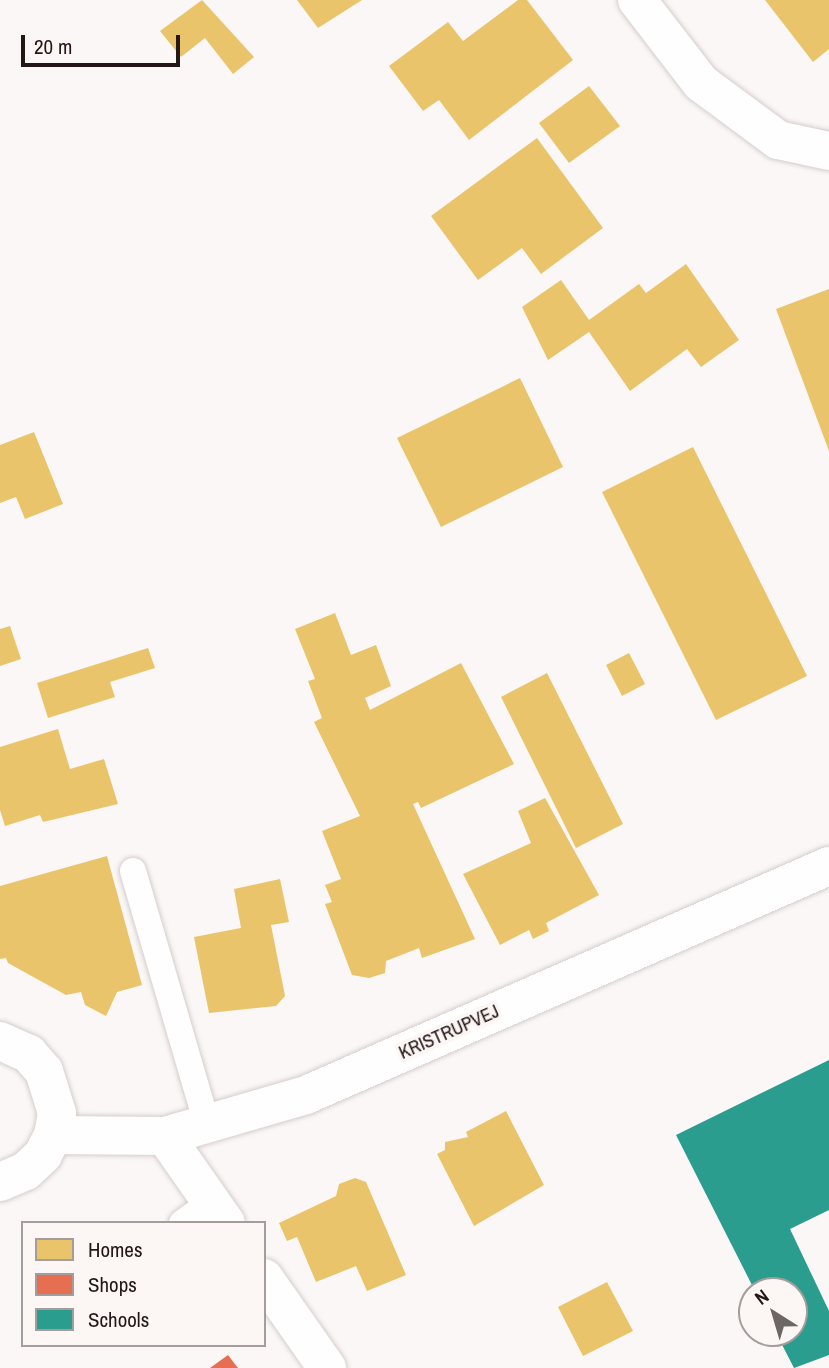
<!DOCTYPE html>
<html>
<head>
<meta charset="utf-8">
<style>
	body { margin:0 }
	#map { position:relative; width:829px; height:1368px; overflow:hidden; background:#faf7f6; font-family:"Archivo Narrow",sans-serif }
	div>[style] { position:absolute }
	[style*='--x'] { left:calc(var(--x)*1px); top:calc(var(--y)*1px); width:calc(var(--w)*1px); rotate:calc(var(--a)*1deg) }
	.homes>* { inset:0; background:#e9c46a }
	.shops>* { inset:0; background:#e76f51 }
	.schools>* { inset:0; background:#2a9d8f }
	.roads { filter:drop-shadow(0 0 2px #d5cdcc) drop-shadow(0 0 2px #d5cdcc) }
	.service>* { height:26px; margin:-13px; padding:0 13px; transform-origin:13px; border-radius:13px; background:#fefefe }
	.minor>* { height:38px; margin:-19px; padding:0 19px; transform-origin:19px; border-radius:19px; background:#fefefe }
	span { translate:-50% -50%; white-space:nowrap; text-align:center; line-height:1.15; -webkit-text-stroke:7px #fcf6f4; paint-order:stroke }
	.street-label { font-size:19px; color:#231816 }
	.legend { position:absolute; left:21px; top:1221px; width:245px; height:126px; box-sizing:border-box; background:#fcf6f4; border:2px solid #a59d9b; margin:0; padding:9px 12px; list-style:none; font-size:21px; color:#231816 }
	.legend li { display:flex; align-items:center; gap:14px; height:35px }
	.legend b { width:35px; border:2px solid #a59d9b }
	.north { position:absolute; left:738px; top:1277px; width:70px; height:70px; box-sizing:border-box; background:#fcf6f4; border:2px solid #a59d9b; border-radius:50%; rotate:323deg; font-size:19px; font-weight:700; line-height:28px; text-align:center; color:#231816 }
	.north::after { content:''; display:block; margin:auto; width:24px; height:32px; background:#6e6664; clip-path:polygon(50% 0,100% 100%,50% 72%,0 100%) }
	.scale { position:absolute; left:21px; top:35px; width:159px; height:32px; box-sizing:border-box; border:4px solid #231816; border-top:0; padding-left:9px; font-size:21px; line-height:24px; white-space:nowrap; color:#231816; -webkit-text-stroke:5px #fcf6f4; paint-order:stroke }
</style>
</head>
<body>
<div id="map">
	<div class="homes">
		<div style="clip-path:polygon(202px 0,254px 57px,233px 74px,205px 38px,181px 57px,160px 31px)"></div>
		<div style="clip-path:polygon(297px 0,362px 0,318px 28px)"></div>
		<div style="clip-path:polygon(518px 0,527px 0,573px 60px,469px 140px,439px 100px,423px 111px,389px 66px,448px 22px,463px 41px)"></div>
		<div style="clip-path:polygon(765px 0,829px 0,829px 49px,813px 62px)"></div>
		<div style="clip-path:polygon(589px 86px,620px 126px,569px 163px,539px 123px)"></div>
		<div style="clip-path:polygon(537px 138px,603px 228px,541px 274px,522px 248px,478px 280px,431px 216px)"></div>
		<div style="clip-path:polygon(686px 264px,739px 340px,701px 367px,687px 349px,630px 391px,589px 332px,548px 360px,522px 307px,561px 280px,589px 320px,639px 284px,646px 293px)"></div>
		<div style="clip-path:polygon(829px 289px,829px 451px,776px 309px)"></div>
		<div style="clip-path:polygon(520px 378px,563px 467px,441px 527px,397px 438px)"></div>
		<div style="clip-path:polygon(34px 432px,63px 504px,25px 519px,16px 497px,0 503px,0 445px)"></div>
		<div style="clip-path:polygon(693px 447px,807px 676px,716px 720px,602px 492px)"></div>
		<div style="clip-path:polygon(335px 613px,351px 655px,376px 645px,391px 686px,365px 698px,370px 710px,461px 663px,514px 764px,421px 808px,418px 802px,413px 804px,475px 939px,422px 958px,419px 948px,386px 961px,385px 973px,369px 978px,352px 975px,325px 904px,332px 902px,325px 885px,341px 879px,322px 831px,360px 816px,314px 722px,322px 718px,308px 681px,315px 679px,295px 629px)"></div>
		<div style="clip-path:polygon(10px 626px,21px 659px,0 666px,0 629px)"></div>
		<div style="clip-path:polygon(148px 648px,155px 668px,110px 682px,115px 697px,48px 718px,37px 683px)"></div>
		<div style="clip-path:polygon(629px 653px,645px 684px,622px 696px,606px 665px)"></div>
		<div style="clip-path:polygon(547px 673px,623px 824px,576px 848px,501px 697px)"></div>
		<div style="clip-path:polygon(58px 729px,70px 769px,104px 759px,118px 804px,43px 822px,40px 815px,5px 826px,0 810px,0 747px)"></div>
		<div style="clip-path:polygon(545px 798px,599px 895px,546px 923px,549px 931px,533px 939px,529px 930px,500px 945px,463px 874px,531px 843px,518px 811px)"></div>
		<div style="clip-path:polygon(107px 856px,142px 985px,117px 992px,106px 1016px,85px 1005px,81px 992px,66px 995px,8px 963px,6px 958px,0 959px,0 886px)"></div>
		<div style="clip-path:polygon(280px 879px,289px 922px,271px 925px,285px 996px,276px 1006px,209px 1013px,194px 937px,241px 928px,234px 889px)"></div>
		<div style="clip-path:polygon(506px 1111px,544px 1185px,474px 1226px,437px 1154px,445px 1150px,445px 1142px,468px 1137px,466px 1132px)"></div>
		<div style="clip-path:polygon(355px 1178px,366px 1182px,406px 1275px,367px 1291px,356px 1266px,316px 1282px,297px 1237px,287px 1241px,279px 1223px,336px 1196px,339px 1184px)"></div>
		<div style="clip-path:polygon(607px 1282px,633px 1331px,583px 1356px,558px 1307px)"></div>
	</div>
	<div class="shops">
		<div style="clip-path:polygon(228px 1355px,238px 1368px,210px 1368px)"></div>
	</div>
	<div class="schools">
		<div style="clip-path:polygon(829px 1060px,829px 1210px,790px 1229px,829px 1311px,829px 1355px,794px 1368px,776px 1333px,794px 1333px,794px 1291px,755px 1291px,676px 1135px)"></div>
	</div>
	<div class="roads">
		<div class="service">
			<div style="--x:133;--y:871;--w:264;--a:73.7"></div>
			<div style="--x:182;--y:1223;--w:36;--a:-36"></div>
		</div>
		<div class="minor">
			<div style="--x:637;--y:0;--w:105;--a:52.4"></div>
			<div style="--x:701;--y:83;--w:96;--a:36.5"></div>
			<div style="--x:778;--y:140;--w:52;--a:12.2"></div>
			<div style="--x:0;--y:1041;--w:32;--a:24"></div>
			<div style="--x:29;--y:1054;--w:23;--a:49"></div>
			<div style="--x:44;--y:1071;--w:44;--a:72.8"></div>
			<div style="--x:57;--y:1113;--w:22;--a:100"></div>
			<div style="--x:53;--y:1135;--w:22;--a:117"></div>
			<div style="--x:43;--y:1155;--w:23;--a:137"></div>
			<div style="--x:26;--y:1171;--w:28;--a:157"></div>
			<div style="--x:53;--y:1135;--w:112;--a:0.5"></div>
			<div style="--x:165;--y:1136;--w:147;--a:-16.2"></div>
			<div style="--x:306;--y:1095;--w:571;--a:-23.65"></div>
			<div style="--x:165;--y:1136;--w:106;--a:55"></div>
			<div style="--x:264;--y:1278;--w:110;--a:55"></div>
		</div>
	</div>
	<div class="street-label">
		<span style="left:449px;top:1032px;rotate:-24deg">KRISTRUPVEJ</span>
	</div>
	<ul class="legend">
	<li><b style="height:19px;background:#e9c46a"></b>Homes</li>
	<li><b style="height:19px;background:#e76f51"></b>Shops</li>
	<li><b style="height:19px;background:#2a9d8f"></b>Schools</li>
	</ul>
	<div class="north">N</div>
	<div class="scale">20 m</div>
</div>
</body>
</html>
